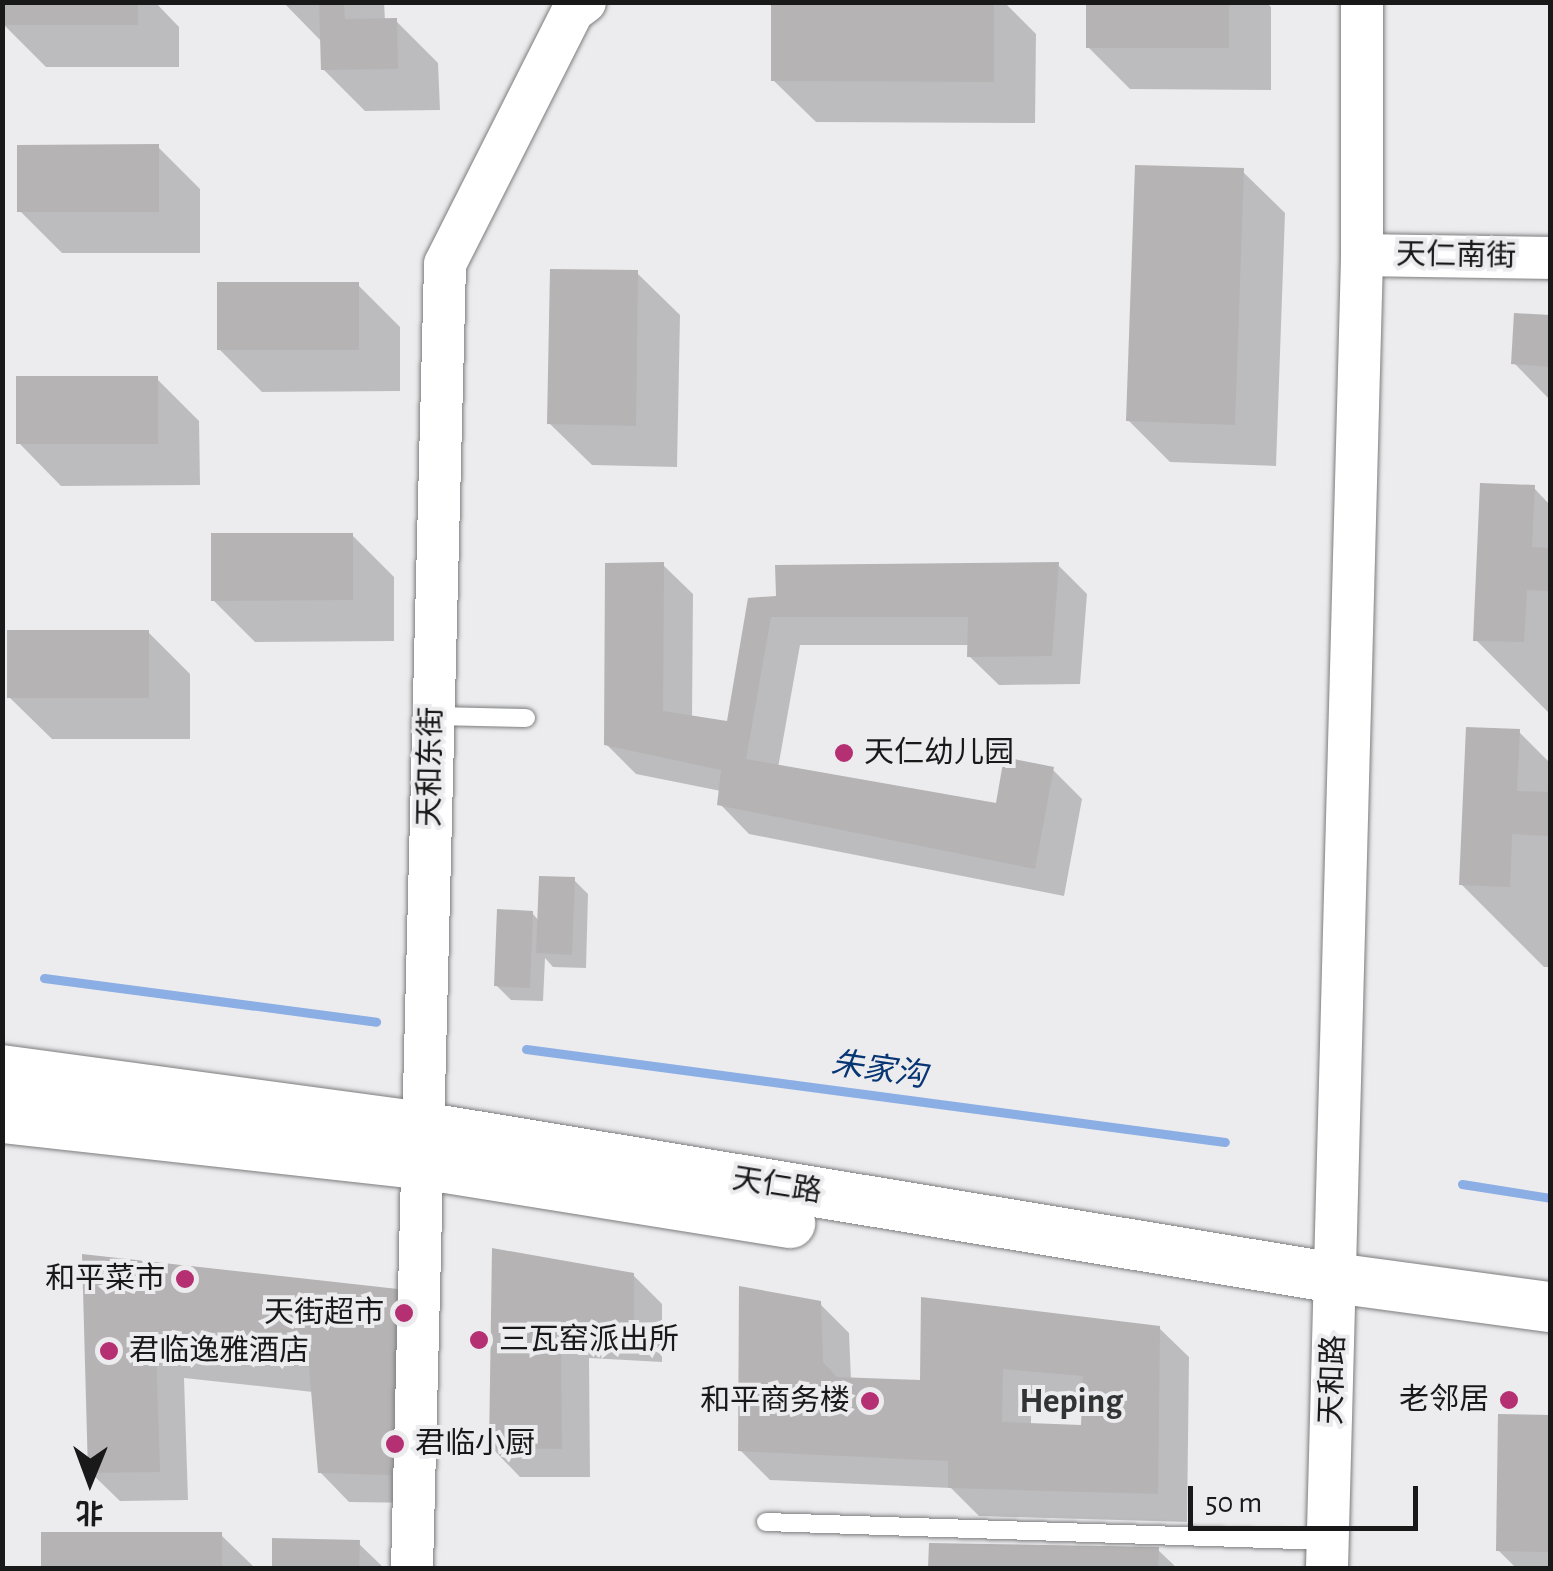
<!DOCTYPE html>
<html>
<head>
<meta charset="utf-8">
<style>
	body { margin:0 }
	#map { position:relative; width:1553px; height:1571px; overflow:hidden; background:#ececee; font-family:"Alegreya Sans","Noto Sans SC",sans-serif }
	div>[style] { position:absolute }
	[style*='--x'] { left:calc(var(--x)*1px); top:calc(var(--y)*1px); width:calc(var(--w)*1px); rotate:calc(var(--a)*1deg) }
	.shadow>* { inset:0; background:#0003 }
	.stream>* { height:9px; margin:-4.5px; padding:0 4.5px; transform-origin:4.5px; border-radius:4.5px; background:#8baee4 }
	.building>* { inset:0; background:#b5b3b4 }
	.roads { filter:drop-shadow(0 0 2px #7c7d7e) drop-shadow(0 0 2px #7c7d7e) }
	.service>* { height:18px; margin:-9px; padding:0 9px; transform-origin:9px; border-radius:9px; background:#fff }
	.tertiary>* { height:42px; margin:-21px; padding:0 21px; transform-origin:21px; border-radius:21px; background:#fff }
	.secondary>* { height:50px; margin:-25px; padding:0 25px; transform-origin:25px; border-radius:25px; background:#fff }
	.dots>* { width:28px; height:28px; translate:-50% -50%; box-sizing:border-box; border:5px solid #ececee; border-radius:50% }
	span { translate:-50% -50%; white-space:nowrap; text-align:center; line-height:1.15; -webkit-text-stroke:8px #ececee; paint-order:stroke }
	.street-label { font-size:30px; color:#19191a }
	.poi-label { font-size:30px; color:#19191a }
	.left { translate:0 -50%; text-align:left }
	.right { translate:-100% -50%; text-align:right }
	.water-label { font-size:32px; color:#083573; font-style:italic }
	.quarter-label { font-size:35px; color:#323333; font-weight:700 }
	.frame { position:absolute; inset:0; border:5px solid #19191a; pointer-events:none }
	.north { position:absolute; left:40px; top:1431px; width:100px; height:100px; -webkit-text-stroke:8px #ececee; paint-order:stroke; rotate:181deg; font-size:28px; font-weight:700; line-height:40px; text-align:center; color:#19191a }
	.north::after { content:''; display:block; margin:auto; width:35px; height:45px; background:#19191a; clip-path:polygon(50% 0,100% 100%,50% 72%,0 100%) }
	.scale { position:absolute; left:1188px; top:1486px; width:230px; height:45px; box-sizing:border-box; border:5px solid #19191a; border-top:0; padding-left:12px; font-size:30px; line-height:35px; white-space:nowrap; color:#19191a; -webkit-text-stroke:8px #ececee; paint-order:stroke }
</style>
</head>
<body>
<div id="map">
	<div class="shadow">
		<div style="clip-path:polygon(3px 2px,155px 2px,179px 27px,179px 67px,46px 67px,3px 24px)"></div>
		<div style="clip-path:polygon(283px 2px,384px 2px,385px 21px,396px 21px,438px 63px,440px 110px,365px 111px,323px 69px,322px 42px)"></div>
		<div style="clip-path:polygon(774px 2px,1004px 2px,1036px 34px,1035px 123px,816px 122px,773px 80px)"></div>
		<div style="clip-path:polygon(1088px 2px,1266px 2px,1271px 7px,1271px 90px,1130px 89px,1088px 47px)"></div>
		<div style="clip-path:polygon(158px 147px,200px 189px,200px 253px,62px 253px,20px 211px)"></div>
		<div style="clip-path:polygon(1242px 171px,1285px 213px,1276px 466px,1170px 462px,1128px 420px)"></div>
		<div style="clip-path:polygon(637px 273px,680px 315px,677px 467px,592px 465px,549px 423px)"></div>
		<div style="clip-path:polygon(358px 285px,400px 327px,400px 391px,262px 392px,219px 349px)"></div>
		<div style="clip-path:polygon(1517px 315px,1550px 317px,1550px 400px,1514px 363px)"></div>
		<div style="clip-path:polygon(157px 379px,199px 421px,200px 485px,61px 486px,19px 443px)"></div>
		<div style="clip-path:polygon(1534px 488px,1550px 505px,1550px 714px,1476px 640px)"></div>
		<div style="clip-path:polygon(352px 535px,394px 577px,394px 641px,255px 642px,213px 600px)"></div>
		<div style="clip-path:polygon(663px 565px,693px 594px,692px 718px,729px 724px,750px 600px,1058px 565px,1087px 594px,1080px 684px,999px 685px,969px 656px,970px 645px,800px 645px,778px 768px,999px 806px,1053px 770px,1082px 799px,1064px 896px,749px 834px,720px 804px,721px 791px,636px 774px,606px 744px)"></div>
		<div style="clip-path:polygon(148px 632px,190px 674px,190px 739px,52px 739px,9px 697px)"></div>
		<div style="clip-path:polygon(1519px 732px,1550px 763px,1550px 967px,1544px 967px,1461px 884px)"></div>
		<div style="clip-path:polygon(574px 880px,588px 894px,586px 968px,553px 967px,545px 958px,543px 1001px,511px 1000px,496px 985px,532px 913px,540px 922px)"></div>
		<div style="clip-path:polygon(494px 1251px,633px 1275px,662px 1304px,662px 1362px,589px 1358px,590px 1477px,520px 1477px,491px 1447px)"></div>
		<div style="clip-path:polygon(85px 1257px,397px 1292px,419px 1503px,349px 1502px,320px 1472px,313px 1392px,184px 1378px,188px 1500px,120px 1501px,90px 1472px)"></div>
		<div style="clip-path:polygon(evenodd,820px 1304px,849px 1333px,851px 1380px,922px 1383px,1159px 1328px,1189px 1357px,1187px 1522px,979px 1516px,951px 1488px,770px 1480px,740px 1450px,820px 1304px,1031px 1397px,1084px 1402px,1083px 1428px,1031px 1426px,1031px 1397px)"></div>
		<div style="clip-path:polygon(1500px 1417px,1550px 1418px,1550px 1568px,1516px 1568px,1498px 1550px)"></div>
		<div style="clip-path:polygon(44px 1534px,221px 1535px,255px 1568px,43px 1568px)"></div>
		<div style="clip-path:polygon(275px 1541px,358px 1543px,384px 1568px,274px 1568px)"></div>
		<div style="clip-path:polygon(931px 1546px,1158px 1550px,1177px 1568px,931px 1568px)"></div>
	</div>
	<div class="stream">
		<div style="--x:44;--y:978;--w:335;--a:7.5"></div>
		<div style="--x:526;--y:1049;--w:705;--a:7.58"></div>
		<div style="--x:1462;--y:1184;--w:89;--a:9"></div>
	</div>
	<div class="building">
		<div style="clip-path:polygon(319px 2px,344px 2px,345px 19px,397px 18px,398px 69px,321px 70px)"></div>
		<div style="clip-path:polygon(771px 2px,994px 2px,994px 82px,771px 81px)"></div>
		<div style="clip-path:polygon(1086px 2px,1229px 2px,1229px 48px,1086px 48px)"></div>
		<div style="clip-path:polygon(2px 3px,138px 3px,138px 25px,2px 25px)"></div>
		<div style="clip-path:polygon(159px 144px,159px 212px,17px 212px,17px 145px)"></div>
		<div style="clip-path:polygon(1135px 165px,1244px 168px,1235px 425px,1126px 421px)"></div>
		<div style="clip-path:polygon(550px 269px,638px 270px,636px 426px,547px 424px)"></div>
		<div style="clip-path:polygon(217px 282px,359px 282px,359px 350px,217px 350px)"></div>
		<div style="clip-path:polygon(1514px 313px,1550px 315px,1550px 367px,1511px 364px)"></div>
		<div style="clip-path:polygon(16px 376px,158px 376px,158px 444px,16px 444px)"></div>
		<div style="clip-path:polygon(1480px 483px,1535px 485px,1532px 547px,1550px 548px,1550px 591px,1527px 590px,1524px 642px,1473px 641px)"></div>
		<div style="clip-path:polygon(211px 533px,353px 533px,353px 600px,211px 601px)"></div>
		<div style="clip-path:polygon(664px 562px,663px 711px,727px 721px,748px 598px,776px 596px,775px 565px,1059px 562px,1052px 656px,967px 657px,968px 617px,771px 617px,746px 759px,996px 803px,1004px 757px,1054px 767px,1035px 869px,717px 805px,721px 770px,604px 745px,605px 563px)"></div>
		<div style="clip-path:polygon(7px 630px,149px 630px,149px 698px,7px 698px)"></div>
		<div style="clip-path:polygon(1466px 727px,1520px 729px,1517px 791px,1550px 792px,1550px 836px,1512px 834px,1510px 887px,1459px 885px)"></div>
		<div style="clip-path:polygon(539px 876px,575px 877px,572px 955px,536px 953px)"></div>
		<div style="clip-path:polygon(497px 909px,533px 911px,530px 988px,494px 986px)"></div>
		<div style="clip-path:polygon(492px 1248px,634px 1273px,634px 1334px,561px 1330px,562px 1449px,489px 1448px)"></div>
		<div style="clip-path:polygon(82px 1254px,398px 1289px,391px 1475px,318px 1473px,309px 1367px,156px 1350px,160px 1472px,88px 1473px)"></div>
		<div style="clip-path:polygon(evenodd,739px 1286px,821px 1301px,823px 1362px,837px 1377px,920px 1380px,921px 1297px,1160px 1326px,1158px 1494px,948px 1488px,948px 1461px,738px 1451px,739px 1286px,1003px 1369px,1083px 1376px,1081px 1425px,1002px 1422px,1003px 1369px)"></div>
		<div style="clip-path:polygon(1498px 1414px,1550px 1415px,1550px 1552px,1496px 1551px)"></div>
		<div style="clip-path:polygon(41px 1532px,222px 1532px,222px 1568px,41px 1568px)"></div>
		<div style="clip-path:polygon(272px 1538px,360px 1540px,359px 1568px,272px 1568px)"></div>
		<div style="clip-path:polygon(929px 1543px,1159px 1547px,1158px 1568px,928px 1568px)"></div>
	</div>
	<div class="roads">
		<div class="service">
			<div style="--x:433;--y:716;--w:93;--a:1.2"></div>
			<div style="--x:766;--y:1522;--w:561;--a:1.94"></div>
		</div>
		<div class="tertiary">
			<div style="--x:1362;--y:255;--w:188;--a:0.9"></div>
			<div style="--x:412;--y:1568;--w:1304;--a:-88.55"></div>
			<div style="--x:445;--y:264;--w:284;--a:-63.2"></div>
			<div style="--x:573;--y:11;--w:15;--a:-37"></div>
			<div style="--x:1327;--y:1568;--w:1313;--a:-88.47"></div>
			<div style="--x:1362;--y:255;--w:253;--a:-90"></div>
		</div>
		<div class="secondary">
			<div style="--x:2;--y:1070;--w:424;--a:7.7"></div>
			<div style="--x:422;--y:1127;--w:925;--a:9.39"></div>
			<div style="--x:1335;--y:1278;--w:217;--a:7.7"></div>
			<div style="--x:2;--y:1118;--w:422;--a:6.3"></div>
			<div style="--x:421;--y:1164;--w:374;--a:9.1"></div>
		</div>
	</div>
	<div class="dots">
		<div style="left:844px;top:753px;background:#b52f73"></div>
		<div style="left:185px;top:1279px;background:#b52f73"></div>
		<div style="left:404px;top:1313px;background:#b52f73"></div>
		<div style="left:479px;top:1340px;background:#b52f73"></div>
		<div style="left:109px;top:1351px;background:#b52f73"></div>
		<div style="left:1509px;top:1400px;background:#b52f73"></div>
		<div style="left:870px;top:1401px;background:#b52f73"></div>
		<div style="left:395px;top:1444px;background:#b52f73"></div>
	</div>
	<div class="street-label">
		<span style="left:1456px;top:256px;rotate:1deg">天仁南街</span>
		<span style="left:431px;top:767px;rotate:-89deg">天和东街</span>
		<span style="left:777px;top:1186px;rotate:9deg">天仁路</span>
		<span style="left:1333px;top:1380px;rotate:-88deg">天和路</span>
	</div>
	<div class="poi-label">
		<span class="left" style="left:864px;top:753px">天仁幼儿园</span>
		<span class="right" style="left:165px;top:1279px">和平菜市</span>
		<span class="right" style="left:384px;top:1313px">天街超市</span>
		<span class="left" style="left:499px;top:1340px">三瓦窑派出所</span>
		<span class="left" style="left:129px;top:1351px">君临逸雅酒店</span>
		<span class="right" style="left:1489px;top:1400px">老邻居</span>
		<span class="right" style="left:850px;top:1401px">和平商务楼</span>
		<span class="left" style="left:415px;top:1444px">君临小厨</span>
	</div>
	<div class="water-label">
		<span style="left:879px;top:1070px;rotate:8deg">朱家沟</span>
	</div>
	<div class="quarter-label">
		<span style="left:1071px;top:1402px">Heping</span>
	</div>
	<div class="frame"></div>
	<div class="north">北</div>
	<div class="scale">50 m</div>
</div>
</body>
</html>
